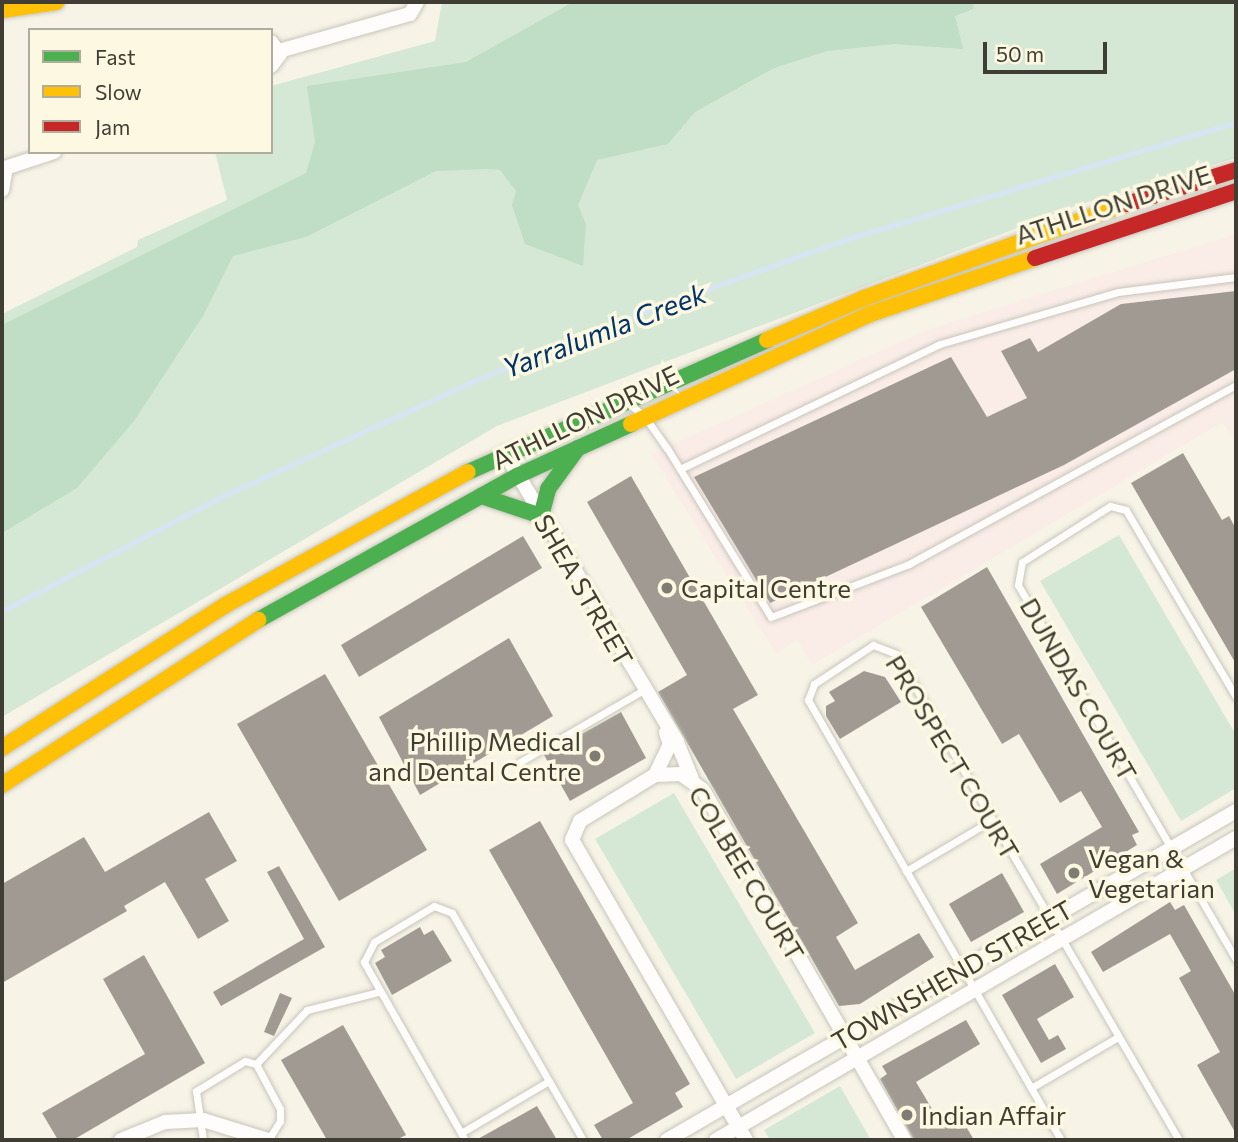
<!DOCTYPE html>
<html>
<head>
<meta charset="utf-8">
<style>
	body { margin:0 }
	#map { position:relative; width:1238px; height:1142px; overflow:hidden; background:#f7f4e7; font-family:Commissioner,sans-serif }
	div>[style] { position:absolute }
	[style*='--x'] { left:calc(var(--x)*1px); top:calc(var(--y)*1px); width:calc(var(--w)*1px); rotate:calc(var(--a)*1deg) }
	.industrial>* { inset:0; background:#faede8 }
	.green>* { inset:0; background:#d5e8d5 }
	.forest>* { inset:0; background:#c0ddc5 }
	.stream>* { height:5px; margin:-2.5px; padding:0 2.5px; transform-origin:2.5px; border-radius:2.5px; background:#d5e5f4 }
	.building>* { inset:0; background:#a09a93 }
	.roads { filter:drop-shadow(0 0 2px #c8c5bb) drop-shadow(0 0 2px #c8c5bb) }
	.lane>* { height:7px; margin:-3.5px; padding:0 3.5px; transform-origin:3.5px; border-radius:3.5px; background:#fefdfb }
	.street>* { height:14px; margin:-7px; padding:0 7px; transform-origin:7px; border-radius:7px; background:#fefdfb }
	.fast>* { height:16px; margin:-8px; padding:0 8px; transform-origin:8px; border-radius:8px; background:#4caf50 }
	.slow>* { height:16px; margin:-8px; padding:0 8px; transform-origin:8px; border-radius:8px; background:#ffc107 }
	.jam>* { height:16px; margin:-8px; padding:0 8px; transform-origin:8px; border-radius:8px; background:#c62828 }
	.dots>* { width:19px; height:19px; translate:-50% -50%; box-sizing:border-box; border:4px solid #fdf8e1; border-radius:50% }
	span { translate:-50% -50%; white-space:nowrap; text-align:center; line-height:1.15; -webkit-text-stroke:7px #fdf8e1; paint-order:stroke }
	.street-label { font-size:26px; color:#3f3d34 }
	.poi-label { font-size:26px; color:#3f3d34 }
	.left { translate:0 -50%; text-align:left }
	.right { translate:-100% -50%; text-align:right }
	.water-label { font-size:28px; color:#00346a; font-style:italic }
	.frame { position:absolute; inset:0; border:4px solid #3f3d34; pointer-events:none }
	.legend { position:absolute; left:28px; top:28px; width:245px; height:126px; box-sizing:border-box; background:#fdf8e1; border:2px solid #b1ad9c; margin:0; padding:9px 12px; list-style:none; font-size:21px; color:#3f3d34 }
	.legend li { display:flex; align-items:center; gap:14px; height:35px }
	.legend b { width:35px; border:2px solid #b1ad9c }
	.scale { position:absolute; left:983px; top:42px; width:124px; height:32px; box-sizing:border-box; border:4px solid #3f3d34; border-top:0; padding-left:9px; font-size:21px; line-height:24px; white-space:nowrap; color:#3f3d34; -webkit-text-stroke:5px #fdf8e1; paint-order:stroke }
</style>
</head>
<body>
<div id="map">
	<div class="industrial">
		<div style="clip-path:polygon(1236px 234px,1236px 443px,1223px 422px,812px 665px,797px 640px,776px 654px,651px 454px,929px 329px)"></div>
	</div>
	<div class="green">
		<div style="clip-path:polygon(442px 2px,1236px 2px,1236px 158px,1075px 206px,497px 426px,2px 717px,2px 314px,137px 247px,138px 240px,227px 200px,215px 152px,271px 152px,271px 86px,435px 41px)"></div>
		<div style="clip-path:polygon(1119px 535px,1236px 735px,1236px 788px,1181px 821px,1040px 581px)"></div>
		<div style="clip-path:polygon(674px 793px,815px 1033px,736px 1079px,595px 839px)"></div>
		<div style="clip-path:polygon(1236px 868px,1236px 915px,1216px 880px)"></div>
		<div style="clip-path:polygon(840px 1086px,871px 1140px,770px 1140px,764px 1130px)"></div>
	</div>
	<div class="forest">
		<div style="clip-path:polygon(573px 2px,974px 2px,973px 9px,955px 16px,963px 49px,894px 44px,827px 51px,774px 68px,695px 112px,668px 144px,597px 160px,578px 205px,586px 224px,583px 266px,525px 244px,512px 205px,516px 191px,500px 170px,487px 169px,436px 171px,306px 237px,233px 256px,203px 316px,134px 421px,77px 488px,2px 533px,2px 325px,306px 173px,315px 142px,307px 86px,466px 62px)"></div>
	</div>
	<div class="stream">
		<div style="--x:2;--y:611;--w:240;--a:-27.5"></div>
		<div style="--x:215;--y:500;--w:285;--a:-24.7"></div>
		<div style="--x:474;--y:381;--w:186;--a:-22.1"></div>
		<div style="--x:646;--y:311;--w:214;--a:-19.7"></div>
		<div style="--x:847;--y:239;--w:406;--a:-16.7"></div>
	</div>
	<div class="building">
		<div style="clip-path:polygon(1236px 291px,1236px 369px,1064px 465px,770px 603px,694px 477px,951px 357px,987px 417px,1027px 398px,1001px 351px,1030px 338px,1038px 352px,1121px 304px)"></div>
		<div style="clip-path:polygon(1183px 453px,1222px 520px,1229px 516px,1236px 529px,1236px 664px,1131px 483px)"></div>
		<div style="clip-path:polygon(631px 476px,758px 695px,733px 709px,858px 923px,836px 937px,855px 970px,919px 933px,934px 957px,860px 1004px,839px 1006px,658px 692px,687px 675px,587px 502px)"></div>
		<div style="clip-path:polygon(523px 536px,542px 568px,359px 677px,341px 645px)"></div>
		<div style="clip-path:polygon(987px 567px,1139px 832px,1132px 835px,1137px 845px,1057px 894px,1040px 864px,1102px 827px,1081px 791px,1060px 803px,1019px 734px,1002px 744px,921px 607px)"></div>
		<div style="clip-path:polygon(509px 638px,553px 716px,420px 795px,379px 717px)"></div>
		<div style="clip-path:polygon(864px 671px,885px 677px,901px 702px,840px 739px,826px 716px,826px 706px,835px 701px,829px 692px)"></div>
		<div style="clip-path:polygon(325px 674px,427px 850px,339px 901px,237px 724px)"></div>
		<div style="clip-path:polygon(621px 712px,646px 758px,570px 801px,544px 755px)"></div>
		<div style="clip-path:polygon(209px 812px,237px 861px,205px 879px,229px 921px,198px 939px,165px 882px,124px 906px,127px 911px,2px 983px,2px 884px,84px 837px,105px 872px)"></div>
		<div style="clip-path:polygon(540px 821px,690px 1084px,675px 1093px,683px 1107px,626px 1140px,603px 1140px,594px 1125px,633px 1103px,489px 850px)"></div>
		<div style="clip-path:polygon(279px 866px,325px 947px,221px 1006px,213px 992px,304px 939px,267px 872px)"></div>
		<div style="clip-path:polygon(1002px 873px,1024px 912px,971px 942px,949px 904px)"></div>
		<div style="clip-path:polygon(1170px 902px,1175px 910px,1184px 905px,1236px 996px,1236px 1134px,1197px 1065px,1220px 1052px,1179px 978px,1191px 971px,1170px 934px,1103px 972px,1091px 952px)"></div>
		<div style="clip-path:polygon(420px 927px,424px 935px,433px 930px,452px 961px,392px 995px,375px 963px,385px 957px,381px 950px)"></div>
		<div style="clip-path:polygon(144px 955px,205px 1063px,73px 1140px,58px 1140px,42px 1113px,145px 1054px,103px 979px)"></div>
		<div style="clip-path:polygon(1055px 964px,1074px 997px,1037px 1019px,1049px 1040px,1058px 1035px,1066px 1049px,1041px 1063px,1002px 995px)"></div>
		<div style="clip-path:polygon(280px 993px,292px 998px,274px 1036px,264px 1032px)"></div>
		<div style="clip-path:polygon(966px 1020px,980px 1044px,916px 1082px,938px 1119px,955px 1108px,974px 1140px,914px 1140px,880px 1079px,887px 1074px,882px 1066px)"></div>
		<div style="clip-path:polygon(343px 1025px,406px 1135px,396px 1140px,327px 1140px,281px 1060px)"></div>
		<div style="clip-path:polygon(537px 1106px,557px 1140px,476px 1140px)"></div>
	</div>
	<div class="roads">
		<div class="lane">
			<div style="--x:628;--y:403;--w:22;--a:39"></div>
			<div style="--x:645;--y:417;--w:38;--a:55"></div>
			<div style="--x:667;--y:448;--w:198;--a:58.4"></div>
			<div style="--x:771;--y:617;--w:148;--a:-21"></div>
			<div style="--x:909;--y:564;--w:373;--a:-28.7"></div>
			<div style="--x:680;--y:469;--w:288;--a:-25.7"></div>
			<div style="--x:940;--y:344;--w:185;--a:-16.3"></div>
			<div style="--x:1118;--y:292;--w:119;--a:-7.2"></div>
			<div style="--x:1236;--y:697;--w:217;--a:-120.5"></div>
			<div style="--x:1126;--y:510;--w:16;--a:-166"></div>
			<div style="--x:1110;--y:506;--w:104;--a:147.5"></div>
			<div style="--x:1022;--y:562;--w:23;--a:100"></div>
			<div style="--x:1018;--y:585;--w:434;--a:59.8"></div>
			<div style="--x:520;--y:762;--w:141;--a:-30.2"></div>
			<div style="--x:906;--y:871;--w:100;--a:-30.7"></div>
			<div style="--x:256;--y:1064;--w:74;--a:-46.6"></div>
			<div style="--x:307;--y:1010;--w:73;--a:-14.2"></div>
			<div style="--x:1031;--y:1088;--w:101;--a:-30.4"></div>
			<div style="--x:461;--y:1133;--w:102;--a:-30.6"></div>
			<div style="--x:203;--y:1140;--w:49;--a:-98.1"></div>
			<div style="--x:196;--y:1091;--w:57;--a:-31.5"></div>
			<div style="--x:245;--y:1061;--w:11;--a:15"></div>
			<div style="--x:256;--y:1064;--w:51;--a:61.9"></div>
			<div style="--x:280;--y:1109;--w:12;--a:90"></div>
			<div style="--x:280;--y:1121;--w:22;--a:122"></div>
			<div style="--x:465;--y:1140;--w:205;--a:-119.6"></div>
			<div style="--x:364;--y:962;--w:22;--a:-63"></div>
			<div style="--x:374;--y:942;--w:70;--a:-31"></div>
			<div style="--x:434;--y:906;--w:19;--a:21"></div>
			<div style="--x:452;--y:913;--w:262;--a:60"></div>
			<div style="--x:1061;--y:1140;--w:508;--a:-119.9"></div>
			<div style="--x:808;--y:700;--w:17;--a:-69"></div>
			<div style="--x:814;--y:684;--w:71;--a:-33.5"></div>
			<div style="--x:873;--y:645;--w:25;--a:21"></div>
			<div style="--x:896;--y:654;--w:562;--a:59.79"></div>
		</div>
		<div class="street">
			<div style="--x:271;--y:42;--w:15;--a:53"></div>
			<div style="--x:280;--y:54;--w:15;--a:127"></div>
			<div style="--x:279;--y:51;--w:136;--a:-15.8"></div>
			<div style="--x:410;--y:14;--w:14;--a:-60"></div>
			<div style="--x:2;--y:169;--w:55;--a:-18.1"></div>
			<div style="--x:2;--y:190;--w:22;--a:-80"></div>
			<div style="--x:505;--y:453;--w:336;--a:59.2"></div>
			<div style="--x:677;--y:742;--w:40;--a:68"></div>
			<div style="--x:655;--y:775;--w:34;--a:-64"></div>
			<div style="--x:670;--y:744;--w:12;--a:-110"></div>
			<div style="--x:121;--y:1140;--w:48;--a:-22.2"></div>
			<div style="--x:165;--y:1122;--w:38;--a:-3"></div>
			<div style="--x:203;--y:1120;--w:68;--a:17.1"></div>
			<div style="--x:667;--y:1140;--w:657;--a:-30.04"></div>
			<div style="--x:716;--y:1140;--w:601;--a:-30.15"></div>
			<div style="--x:746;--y:1140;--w:347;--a:-120.1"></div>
			<div style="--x:572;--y:840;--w:21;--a:-67"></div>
			<div style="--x:580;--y:821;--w:88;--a:-31.5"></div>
			<div style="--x:655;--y:775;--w:26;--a:-2"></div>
			<div style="--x:681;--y:774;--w:27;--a:36"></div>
			<div style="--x:703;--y:790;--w:404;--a:60.1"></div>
		</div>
		<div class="fast">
			<div style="--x:468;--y:472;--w:327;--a:-23.8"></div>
			<div style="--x:481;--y:496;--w:63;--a:18.4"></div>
			<div style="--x:541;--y:516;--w:28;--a:-75"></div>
			<div style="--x:548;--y:489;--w:51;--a:-53.8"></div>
			<div style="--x:258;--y:620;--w:296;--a:-29.1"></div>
			<div style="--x:517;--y:476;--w:125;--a:-24.5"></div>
		</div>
		<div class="slow">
			<div style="--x:2;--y:10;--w:55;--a:-8.4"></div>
			<div style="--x:767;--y:340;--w:106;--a:-23.4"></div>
			<div style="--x:864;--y:298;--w:279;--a:-19.7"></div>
			<div style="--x:631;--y:424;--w:263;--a:-24.7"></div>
			<div style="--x:870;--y:314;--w:174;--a:-18.7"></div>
			<div style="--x:2;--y:748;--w:264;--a:-32.6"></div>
			<div style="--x:224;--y:606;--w:278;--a:-28.8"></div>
			<div style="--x:2;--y:785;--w:305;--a:-32.8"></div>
		</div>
		<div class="jam">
			<div style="--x:1127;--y:204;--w:114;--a:-17.3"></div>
			<div style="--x:1035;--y:258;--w:212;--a:-18.4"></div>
		</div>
	</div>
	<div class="dots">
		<div style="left:667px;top:588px;background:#7f7d73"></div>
		<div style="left:595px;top:756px;background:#7f7d73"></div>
		<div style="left:1074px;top:873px;background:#7f7d73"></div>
		<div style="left:907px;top:1115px;background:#7f7d73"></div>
	</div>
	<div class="street-label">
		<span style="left:1113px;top:204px;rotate:-18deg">ATHLLON DRIVE</span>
		<span style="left:585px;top:417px;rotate:-26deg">ATHLLON DRIVE</span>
		<span style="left:584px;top:590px;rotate:60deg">SHEA STREET</span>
		<span style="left:1079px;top:689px;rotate:60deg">DUNDAS COURT</span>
		<span style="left:953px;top:757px;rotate:59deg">PROSPECT COURT</span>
		<span style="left:747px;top:873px;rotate:59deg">COLBEE COURT</span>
		<span style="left:952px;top:975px;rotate:-30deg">TOWNSHEND STREET</span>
	</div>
	<div class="poi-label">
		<span class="left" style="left:681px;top:588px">Capital Centre</span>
		<span class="right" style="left:581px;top:756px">Phillip Medical<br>and Dental Centre</span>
		<span class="left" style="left:1088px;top:873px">Vegan &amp;<br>Vegetarian</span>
		<span class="left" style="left:921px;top:1115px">Indian Affair</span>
	</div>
	<div class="water-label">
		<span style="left:604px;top:330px;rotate:-21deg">Yarralumla Creek</span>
	</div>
	<div class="frame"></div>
	<ul class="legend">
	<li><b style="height:9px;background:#4caf50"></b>Fast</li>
	<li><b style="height:9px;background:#ffc107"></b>Slow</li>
	<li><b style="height:9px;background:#c62828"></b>Jam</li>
	</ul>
	<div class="scale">50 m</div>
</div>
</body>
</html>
